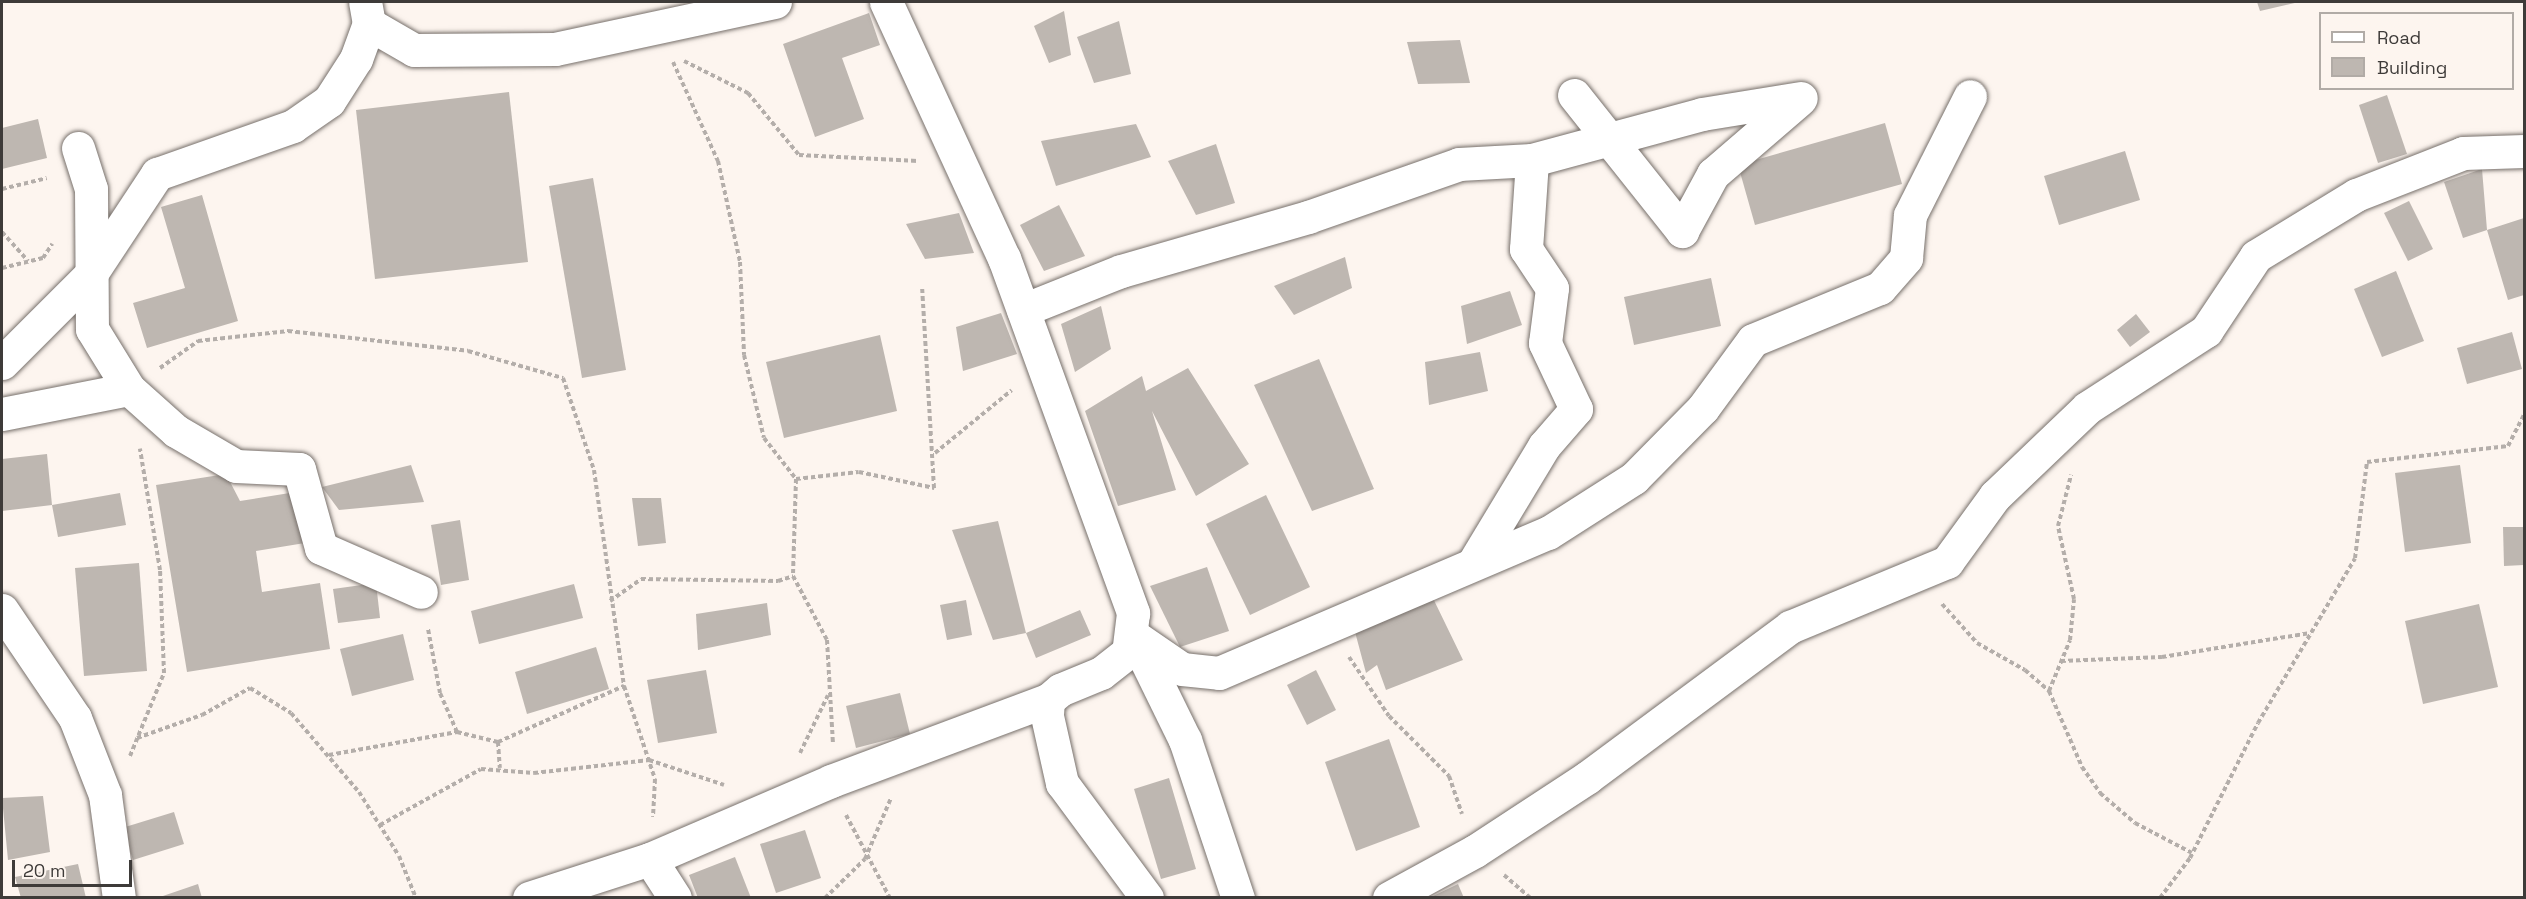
<!DOCTYPE html>
<html>
<head>
<meta charset="utf-8">
<style>
	body { margin:0 }
	#map { position:relative; width:2526px; height:899px; overflow:hidden; background:#fdf5ef; font-family:"Space Grotesk",sans-serif }
	div>[style] { position:absolute }
	[style*='--x'] { left:calc(var(--x)*1px); top:calc(var(--y)*1px); width:calc(var(--w)*1px); rotate:calc(var(--a)*1deg) }
	.building>* { inset:0; background:#beb7b1 }
	.path>* { height:4px; margin-top:-2px; transform-origin:0; background:repeating-linear-gradient(90deg,#b4aeaa 0 4.5px,transparent 0 7.5px) }
	.roads { filter:drop-shadow(0 0 2px #77706b) drop-shadow(0 0 2px #77706b) }
	.minor>* { height:33px; margin:-16.5px; padding:0 16.5px; transform-origin:16.5px; border-radius:16.5px; background:#fff }
	span { translate:-50% -50%; white-space:nowrap; text-align:center; line-height:1.15; -webkit-text-stroke:6px #fdf5ef; paint-order:stroke }
	.frame { position:absolute; inset:0; border:3px solid #3e3b39; pointer-events:none }
	.legend { position:absolute; left:2319px; top:12px; width:195px; height:78px; box-sizing:border-box; background:#fdf5ef; border:2px solid #b1aba6; margin:0; padding:8px 10px; list-style:none; font-size:18px; color:#3e3b39 }
	.legend li { display:flex; align-items:center; gap:12px; height:30px }
	.legend b { width:30px; border:2px solid #b1aba6 }
	.scale { position:absolute; left:12px; top:860px; width:120px; height:27px; box-sizing:border-box; border:3px solid #3e3b39; border-top:0; padding-left:8px; font-size:18px; line-height:21px; white-space:nowrap; color:#3e3b39; -webkit-text-stroke:4px #fdf5ef; paint-order:stroke }
</style>
</head>
<body>
<div id="map">
	<div class="building">
		<div style="clip-path:polygon(2257px 2px,2299px 2px,2260px 11px)"></div>
		<div style="clip-path:polygon(1064px 11px,1071px 55px,1049px 63px,1034px 26px)"></div>
		<div style="clip-path:polygon(869px 13px,880px 45px,842px 58px,864px 119px,815px 137px,783px 44px)"></div>
		<div style="clip-path:polygon(1119px 21px,1131px 74px,1094px 83px,1077px 37px)"></div>
		<div style="clip-path:polygon(1460px 40px,1470px 83px,1418px 84px,1407px 42px)"></div>
		<div style="clip-path:polygon(509px 92px,528px 262px,375px 279px,356px 110px)"></div>
		<div style="clip-path:polygon(2387px 95px,2407px 154px,2378px 163px,2359px 105px)"></div>
		<div style="clip-path:polygon(38px 119px,47px 158px,2px 169px,2px 128px)"></div>
		<div style="clip-path:polygon(1885px 123px,1902px 184px,1755px 225px,1738px 165px)"></div>
		<div style="clip-path:polygon(1136px 124px,1151px 157px,1056px 186px,1041px 141px)"></div>
		<div style="clip-path:polygon(1216px 144px,1235px 203px,1196px 215px,1168px 161px)"></div>
		<div style="clip-path:polygon(2125px 151px,2140px 200px,2059px 225px,2044px 176px)"></div>
		<div style="clip-path:polygon(2482px 169px,2487px 230px,2524px 218px,2524px 295px,2508px 300px,2487px 230px,2463px 238px,2444px 182px)"></div>
		<div style="clip-path:polygon(593px 178px,626px 370px,582px 378px,549px 186px)"></div>
		<div style="clip-path:polygon(202px 195px,238px 321px,147px 348px,133px 303px,185px 288px,161px 207px)"></div>
		<div style="clip-path:polygon(2409px 201px,2433px 249px,2408px 261px,2384px 213px)"></div>
		<div style="clip-path:polygon(1059px 205px,1085px 256px,1044px 271px,1020px 225px)"></div>
		<div style="clip-path:polygon(959px 213px,974px 253px,925px 259px,906px 224px)"></div>
		<div style="clip-path:polygon(1345px 257px,1352px 288px,1294px 315px,1274px 286px)"></div>
		<div style="clip-path:polygon(2396px 271px,2424px 341px,2382px 357px,2354px 289px)"></div>
		<div style="clip-path:polygon(1711px 278px,1721px 326px,1634px 345px,1624px 297px)"></div>
		<div style="clip-path:polygon(1510px 291px,1522px 325px,1467px 344px,1461px 306px)"></div>
		<div style="clip-path:polygon(1101px 306px,1111px 349px,1075px 372px,1061px 324px)"></div>
		<div style="clip-path:polygon(1001px 313px,1017px 354px,963px 371px,956px 327px)"></div>
		<div style="clip-path:polygon(2136px 314px,2150px 332px,2130px 347px,2117px 330px)"></div>
		<div style="clip-path:polygon(2512px 332px,2522px 369px,2467px 384px,2457px 348px)"></div>
		<div style="clip-path:polygon(880px 335px,897px 411px,784px 438px,766px 362px)"></div>
		<div style="clip-path:polygon(1480px 352px,1488px 391px,1429px 405px,1425px 362px)"></div>
		<div style="clip-path:polygon(1319px 359px,1374px 489px,1312px 511px,1254px 385px)"></div>
		<div style="clip-path:polygon(1188px 368px,1249px 464px,1196px 496px,1152px 411px,1176px 490px,1118px 506px,1085px 411px,1142px 376px,1146px 391px)"></div>
		<div style="clip-path:polygon(47px 454px,52px 505px,2px 511px,2px 459px)"></div>
		<div style="clip-path:polygon(411px 465px,424px 502px,339px 510px,322px 487px)"></div>
		<div style="clip-path:polygon(2460px 465px,2471px 543px,2405px 552px,2395px 473px)"></div>
		<div style="clip-path:polygon(226px 474px,240px 501px,302px 491px,311px 542px,256px 551px,262px 592px,320px 583px,330px 649px,187px 672px,156px 485px)"></div>
		<div style="clip-path:polygon(120px 493px,126px 525px,58px 537px,52px 505px)"></div>
		<div style="clip-path:polygon(1266px 495px,1310px 587px,1250px 615px,1206px 524px)"></div>
		<div style="clip-path:polygon(632px 498px,661px 498px,666px 543px,638px 546px)"></div>
		<div style="clip-path:polygon(460px 520px,469px 580px,441px 585px,431px 525px)"></div>
		<div style="clip-path:polygon(998px 521px,1026px 633px,1080px 610px,1091px 635px,1036px 658px,1026px 633px,993px 640px,952px 530px)"></div>
		<div style="clip-path:polygon(2503px 527px,2524px 527px,2524px 565px,2504px 566px)"></div>
		<div style="clip-path:polygon(139px 563px,147px 671px,84px 676px,75px 568px)"></div>
		<div style="clip-path:polygon(1207px 567px,1229px 631px,1180px 647px,1150px 586px)"></div>
		<div style="clip-path:polygon(376px 583px,380px 618px,338px 623px,333px 589px)"></div>
		<div style="clip-path:polygon(574px 584px,583px 618px,479px 644px,471px 611px)"></div>
		<div style="clip-path:polygon(1429px 590px,1463px 660px,1386px 690px,1377px 665px,1366px 673px,1351px 617px)"></div>
		<div style="clip-path:polygon(966px 600px,972px 635px,947px 640px,940px 605px)"></div>
		<div style="clip-path:polygon(767px 603px,771px 635px,698px 650px,696px 614px)"></div>
		<div style="clip-path:polygon(2479px 604px,2498px 687px,2423px 704px,2405px 621px)"></div>
		<div style="clip-path:polygon(403px 634px,414px 680px,352px 696px,340px 649px)"></div>
		<div style="clip-path:polygon(596px 647px,609px 689px,527px 714px,515px 672px)"></div>
		<div style="clip-path:polygon(706px 670px,717px 733px,658px 743px,647px 680px)"></div>
		<div style="clip-path:polygon(1316px 670px,1336px 710px,1307px 725px,1287px 685px)"></div>
		<div style="clip-path:polygon(900px 693px,910px 734px,856px 748px,846px 706px)"></div>
		<div style="clip-path:polygon(1389px 739px,1420px 827px,1356px 851px,1325px 762px)"></div>
		<div style="clip-path:polygon(1169px 778px,1196px 869px,1161px 879px,1134px 789px)"></div>
		<div style="clip-path:polygon(43px 796px,50px 852px,8px 860px,2px 798px)"></div>
		<div style="clip-path:polygon(174px 812px,184px 844px,133px 860px,122px 828px)"></div>
		<div style="clip-path:polygon(805px 830px,821px 878px,776px 893px,760px 844px)"></div>
		<div style="clip-path:polygon(735px 857px,751px 898px,698px 898px,689px 875px)"></div>
		<div style="clip-path:polygon(78px 864px,86px 898px,21px 898px,15px 877px)"></div>
		<div style="clip-path:polygon(198px 884px,202px 898px,160px 898px,160px 897px)"></div>
		<div style="clip-path:polygon(1458px 884px,1464px 898px,1429px 898px)"></div>
	</div>
	<div class="path">
		<div style="--x:684;--y:61;--w:72;--a:26.6"></div>
		<div style="--x:748;--y:93;--w:80;--a:50.6"></div>
		<div style="--x:799;--y:155;--w:119;--a:2.9"></div>
		<div style="--x:673;--y:62;--w:109;--a:65.6"></div>
		<div style="--x:718;--y:161;--w:103;--a:77.7"></div>
		<div style="--x:740;--y:262;--w:93;--a:87.5"></div>
		<div style="--x:744;--y:355;--w:85;--a:76.5"></div>
		<div style="--x:764;--y:438;--w:52;--a:52"></div>
		<div style="--x:796;--y:479;--w:97;--a:91.8"></div>
		<div style="--x:793;--y:576;--w:72;--a:62"></div>
		<div style="--x:827;--y:640;--w:103;--a:86.7"></div>
		<div style="--x:2;--y:189;--w:46;--a:-13.7"></div>
		<div style="--x:2;--y:232;--w:39;--a:48"></div>
		<div style="--x:2;--y:268;--w:42;--a:-13.7"></div>
		<div style="--x:43;--y:258;--w:17;--a:-57"></div>
		<div style="--x:160;--y:368;--w:47;--a:-35.4"></div>
		<div style="--x:198;--y:341;--w:91;--a:-6.3"></div>
		<div style="--x:288;--y:331;--w:181;--a:6.3"></div>
		<div style="--x:468;--y:351;--w:99;--a:15.9"></div>
		<div style="--x:563;--y:378;--w:97;--a:71.4"></div>
		<div style="--x:594;--y:470;--w:218;--a:82.1"></div>
		<div style="--x:624;--y:686;--w:98;--a:71.6"></div>
		<div style="--x:655;--y:779;--w:38;--a:93"></div>
		<div style="--x:935;--y:453;--w:99;--a:-39.3"></div>
		<div style="--x:796;--y:479;--w:63;--a:-6.3"></div>
		<div style="--x:859;--y:472;--w:77;--a:12"></div>
		<div style="--x:934;--y:488;--w:202;--a:-93.4"></div>
		<div style="--x:610;--y:601;--w:38;--a:-35"></div>
		<div style="--x:641;--y:579;--w:137;--a:0.8"></div>
		<div style="--x:778;--y:581;--w:16;--a:-18"></div>
		<div style="--x:1942;--y:604;--w:52;--a:48.1"></div>
		<div style="--x:1977;--y:643;--w:55;--a:29.4"></div>
		<div style="--x:2025;--y:670;--w:32;--a:41"></div>
		<div style="--x:2049;--y:691;--w:83;--a:66.5"></div>
		<div style="--x:2082;--y:767;--w:32;--a:55"></div>
		<div style="--x:2100;--y:793;--w:46;--a:40.6"></div>
		<div style="--x:2135;--y:823;--w:64;--a:27.8"></div>
		<div style="--x:1349;--y:657;--w:71;--a:55.9"></div>
		<div style="--x:1389;--y:716;--w:85;--a:45"></div>
		<div style="--x:1449;--y:776;--w:40;--a:71.1"></div>
		<div style="--x:2061;--y:661;--w:101;--a:-2.3"></div>
		<div style="--x:2162;--y:657;--w:150;--a:-9.2"></div>
		<div style="--x:2049;--y:691;--w:55;--a:-67.6"></div>
		<div style="--x:2070;--y:640;--w:41;--a:-84.4"></div>
		<div style="--x:2074;--y:599;--w:75;--a:-102.4"></div>
		<div style="--x:2058;--y:526;--w:53;--a:-75.7"></div>
		<div style="--x:457;--y:732;--w:42;--a:13.7"></div>
		<div style="--x:498;--y:742;--w:138;--a:-24"></div>
		<div style="--x:137;--y:738;--w:69;--a:-19.5"></div>
		<div style="--x:202;--y:715;--w:55;--a:-29.4"></div>
		<div style="--x:250;--y:688;--w:48;--a:31.4"></div>
		<div style="--x:291;--y:713;--w:104;--a:49.3"></div>
		<div style="--x:359;--y:792;--w:75;--a:58"></div>
		<div style="--x:399;--y:856;--w:45;--a:68"></div>
		<div style="--x:498;--y:742;--w:26;--a:86"></div>
		<div style="--x:800;--y:753;--w:64;--a:-64.2"></div>
		<div style="--x:329;--y:755;--w:130;--a:-10.2"></div>
		<div style="--x:457;--y:732;--w:43;--a:-113.6"></div>
		<div style="--x:440;--y:693;--w:65;--a:-100.6"></div>
		<div style="--x:130;--y:756;--w:90;--a:-67.7"></div>
		<div style="--x:164;--y:673;--w:103;--a:-92.2"></div>
		<div style="--x:160;--y:570;--w:123;--a:-99.4"></div>
		<div style="--x:846;--y:815;--w:94;--a:62.1"></div>
		<div style="--x:380;--y:825;--w:115;--a:-29"></div>
		<div style="--x:481;--y:769;--w:53;--a:4.3"></div>
		<div style="--x:534;--y:773;--w:116;--a:-6.4"></div>
		<div style="--x:649;--y:760;--w:79;--a:18.4"></div>
		<div style="--x:1504;--y:875;--w:35;--a:41"></div>
		<div style="--x:825;--y:898;--w:56;--a:-44.3"></div>
		<div style="--x:865;--y:859;--w:66;--a:-66.9"></div>
		<div style="--x:2160;--y:898;--w:50;--a:-53.1"></div>
		<div style="--x:2190;--y:858;--w:151;--a:-63.3"></div>
		<div style="--x:2258;--y:723;--w:191;--a:-59.5"></div>
		<div style="--x:2355;--y:558;--w:97;--a:-82.9"></div>
		<div style="--x:2367;--y:462;--w:142;--a:-6.5"></div>
		<div style="--x:2508;--y:446;--w:35;--a:-63"></div>
	</div>
	<div class="roads">
		<div class="minor">
			<div style="--x:886;--y:2;--w:282;--a:65.3"></div>
			<div style="--x:1004;--y:258;--w:378;--a:70"></div>
			<div style="--x:1133;--y:613;--w:39;--a:97"></div>
			<div style="--x:1128;--y:652;--w:34;--a:142"></div>
			<div style="--x:1101;--y:673;--w:44;--a:157.5"></div>
			<div style="--x:1060;--y:690;--w:16;--a:140"></div>
			<div style="--x:1048;--y:700;--w:16;--a:94"></div>
			<div style="--x:1047;--y:716;--w:69;--a:77.4"></div>
			<div style="--x:1062;--y:783;--w:143;--a:53.5"></div>
			<div style="--x:369;--y:24;--w:52;--a:30"></div>
			<div style="--x:414;--y:50;--w:141;--a:-0.4"></div>
			<div style="--x:555;--y:49;--w:225;--a:-12.1"></div>
			<div style="--x:1574;--y:95;--w:174;--a:51.5"></div>
			<div style="--x:1682;--y:231;--w:65;--a:-61.5"></div>
			<div style="--x:1713;--y:174;--w:113;--a:-40.7"></div>
			<div style="--x:78;--y:148;--w:43;--a:72.4"></div>
			<div style="--x:91;--y:189;--w:140;--a:89.6"></div>
			<div style="--x:92;--y:329;--w:70;--a:58.3"></div>
			<div style="--x:129;--y:389;--w:63;--a:41.8"></div>
			<div style="--x:176;--y:431;--w:69;--a:30.3"></div>
			<div style="--x:236;--y:466;--w:63;--a:2.7"></div>
			<div style="--x:299;--y:469;--w:82;--a:74.4"></div>
			<div style="--x:321;--y:548;--w:109;--a:23.7"></div>
			<div style="--x:1023;--y:310;--w:105;--a:-21.7"></div>
			<div style="--x:1121;--y:271;--w:195;--a:-16.1"></div>
			<div style="--x:1308;--y:217;--w:160;--a:-19.3"></div>
			<div style="--x:1459;--y:164;--w:73;--a:-3.1"></div>
			<div style="--x:2;--y:363;--w:126;--a:-45"></div>
			<div style="--x:91;--y:274;--w:120;--a:-56.6"></div>
			<div style="--x:157;--y:174;--w:144;--a:-19.4"></div>
			<div style="--x:293;--y:126;--w:44;--a:-34.8"></div>
			<div style="--x:329;--y:101;--w:50;--a:-57.3"></div>
			<div style="--x:356;--y:59;--w:37;--a:-70"></div>
			<div style="--x:369;--y:24;--w:22;--a:-100"></div>
			<div style="--x:2;--y:414;--w:129;--a:-11.1"></div>
			<div style="--x:1474;--y:562;--w:135;--a:-58.9"></div>
			<div style="--x:1544;--y:446;--w:49;--a:-49.1"></div>
			<div style="--x:1576;--y:409;--w:73;--a:-115.2"></div>
			<div style="--x:1545;--y:343;--w:55;--a:-82.7"></div>
			<div style="--x:1552;--y:288;--w:47;--a:-123.7"></div>
			<div style="--x:1526;--y:249;--w:89;--a:-86.1"></div>
			<div style="--x:1532;--y:160;--w:176;--a:-15.1"></div>
			<div style="--x:1702;--y:114;--w:100;--a:-9.2"></div>
			<div style="--x:2;--y:610;--w:130;--a:55.9"></div>
			<div style="--x:75;--y:718;--w:83;--a:68.7"></div>
			<div style="--x:105;--y:795;--w:104;--a:82.3"></div>
			<div style="--x:1134;--y:636;--w:58;--a:34.5"></div>
			<div style="--x:1182;--y:669;--w:37;--a:6"></div>
			<div style="--x:1219;--y:673;--w:358;--a:-23.1"></div>
			<div style="--x:1548;--y:533;--w:102;--a:-32.6"></div>
			<div style="--x:1634;--y:478;--w:98;--a:-45.4"></div>
			<div style="--x:1703;--y:408;--w:84;--a:-53.7"></div>
			<div style="--x:1753;--y:340;--w:137;--a:-22.3"></div>
			<div style="--x:1880;--y:288;--w:40;--a:-49"></div>
			<div style="--x:1906;--y:258;--w:43;--a:-84.7"></div>
			<div style="--x:1910;--y:215;--w:133;--a:-63.2"></div>
			<div style="--x:1135;--y:638;--w:114;--a:63.9"></div>
			<div style="--x:1185;--y:740;--w:167;--a:71.5"></div>
			<div style="--x:650;--y:859;--w:46;--a:57.3"></div>
			<div style="--x:529;--y:898;--w:127;--a:-17.9"></div>
			<div style="--x:650;--y:859;--w:197;--a:-23.3"></div>
			<div style="--x:831;--y:781;--w:232;--a:-20.5"></div>
			<div style="--x:1389;--y:898;--w:98;--a:-28.7"></div>
			<div style="--x:1475;--y:851;--w:135;--a:-33.2"></div>
			<div style="--x:1588;--y:777;--w:252;--a:-36.6"></div>
			<div style="--x:1790;--y:627;--w:170;--a:-22.5"></div>
			<div style="--x:1947;--y:562;--w:82;--a:-54"></div>
			<div style="--x:1995;--y:496;--w:127;--a:-43.7"></div>
			<div style="--x:2087;--y:408;--w:142;--a:-32.9"></div>
			<div style="--x:2206;--y:331;--w:90;--a:-56.3"></div>
			<div style="--x:2256;--y:256;--w:117;--a:-31.4"></div>
			<div style="--x:2356;--y:195;--w:115;--a:-21.4"></div>
			<div style="--x:2463;--y:153;--w:61;--a:-1.9"></div>
		</div>
	</div>
	<div class="frame"></div>
	<ul class="legend">
	<li><b style="height:8px;background:#fff"></b>Road</li>
	<li><b style="height:16px;background:#beb7b1"></b>Building</li>
	</ul>
	<div class="scale">20 m</div>
</div>
</body>
</html>
